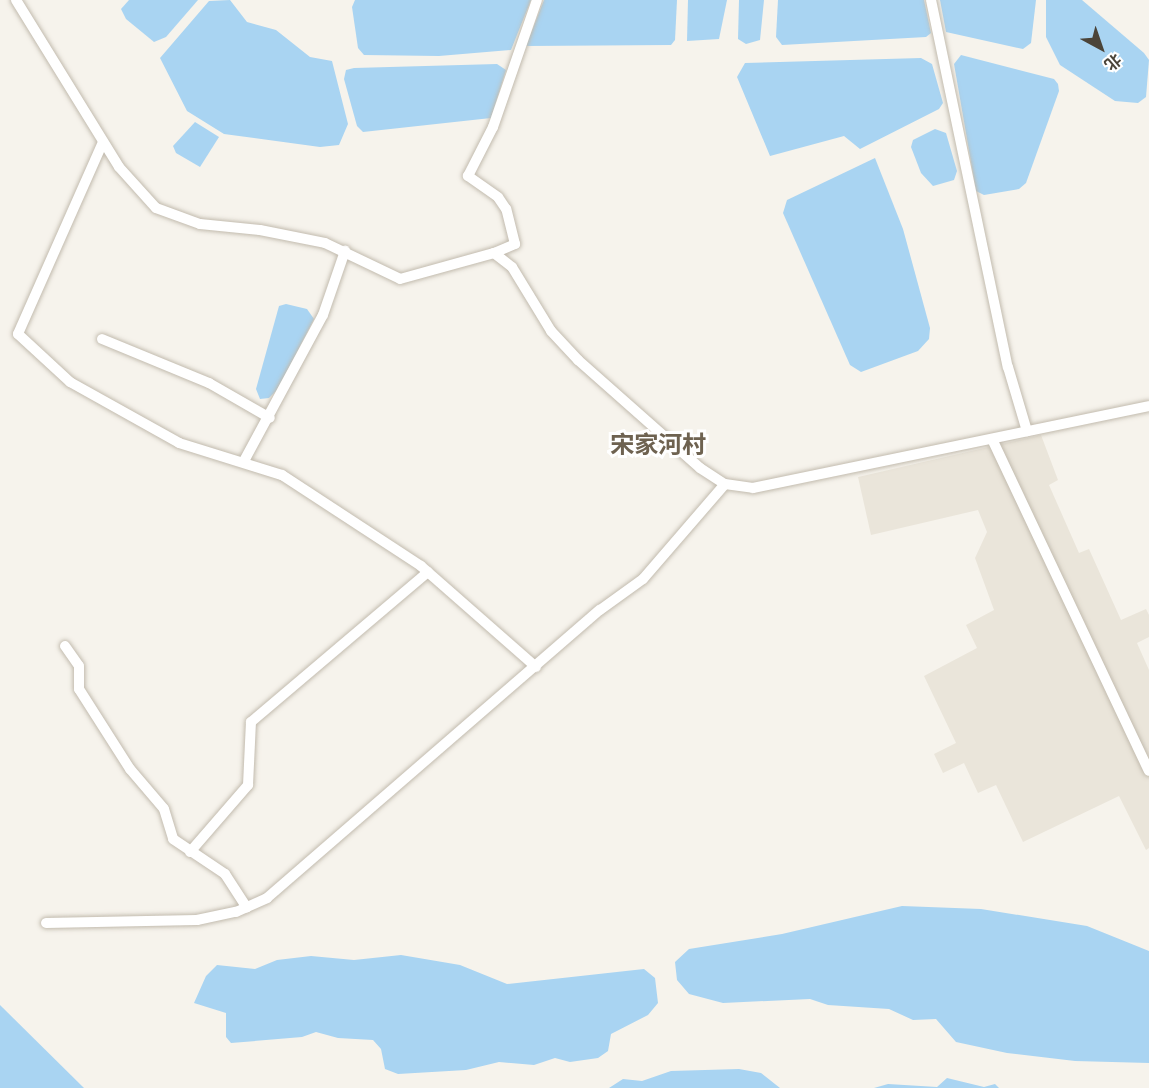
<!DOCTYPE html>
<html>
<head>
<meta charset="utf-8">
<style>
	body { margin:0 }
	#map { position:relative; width:1149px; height:1088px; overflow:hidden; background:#f6f3ec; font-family:Montserrat,"Noto Sans SC",sans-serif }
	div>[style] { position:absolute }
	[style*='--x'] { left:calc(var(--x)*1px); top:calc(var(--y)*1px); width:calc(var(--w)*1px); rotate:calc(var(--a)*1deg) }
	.residential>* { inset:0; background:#eae5da }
	.water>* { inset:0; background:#a9d4f2 }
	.roads { filter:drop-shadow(0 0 2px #c2bbae) drop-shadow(0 0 2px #c2bbae) }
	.minor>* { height:10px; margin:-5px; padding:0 5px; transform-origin:5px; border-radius:5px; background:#fff }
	span { translate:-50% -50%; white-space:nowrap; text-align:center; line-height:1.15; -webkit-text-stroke:6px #fff; paint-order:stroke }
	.quarter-label { font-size:24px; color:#6e6250; font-weight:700 }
	.north { position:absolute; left:1071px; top:18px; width:60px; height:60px; -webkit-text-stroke:4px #fff; paint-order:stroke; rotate:140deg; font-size:16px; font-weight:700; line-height:24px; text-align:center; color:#4b4439 }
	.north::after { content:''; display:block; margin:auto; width:21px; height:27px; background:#4b4439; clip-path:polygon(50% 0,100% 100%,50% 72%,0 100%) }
</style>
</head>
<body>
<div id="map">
	<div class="residential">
		<div style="clip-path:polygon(1041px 435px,1058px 480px,1049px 485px,1079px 553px,1089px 549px,1121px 620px,1146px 609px,1149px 615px,1149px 637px,1137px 643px,1149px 670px,1149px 848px,1146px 850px,1119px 796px,1023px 842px,996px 785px,978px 793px,964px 763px,943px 773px,934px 754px,956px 743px,924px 676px,977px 648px,966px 625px,994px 610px,975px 558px,987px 532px,978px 510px,871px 535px,858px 477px)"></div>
	</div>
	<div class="water">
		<div style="clip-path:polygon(129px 0,198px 0,166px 37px,154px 42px,126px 19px,121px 9px)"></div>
		<div style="clip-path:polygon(230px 0,247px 22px,276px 30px,310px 57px,332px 61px,348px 124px,339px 145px,320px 147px,224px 134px,187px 111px,160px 58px,209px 1px)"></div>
		<div style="clip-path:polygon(355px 0,531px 0,511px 50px,439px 56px,364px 55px,358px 48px,352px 7px)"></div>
		<div style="clip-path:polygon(544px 0,677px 0,675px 40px,671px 45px,526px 46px)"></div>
		<div style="clip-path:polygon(688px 0,727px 0,719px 39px,687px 41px)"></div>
		<div style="clip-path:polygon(739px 0,764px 0,760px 40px,746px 44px,738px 39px)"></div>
		<div style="clip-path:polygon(778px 0,924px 0,931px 33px,926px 37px,782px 45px,776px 37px)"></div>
		<div style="clip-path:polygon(940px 0,1036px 0,1031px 43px,1023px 49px,946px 32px)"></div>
		<div style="clip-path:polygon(1046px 0,1082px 0,1144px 53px,1149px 60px,1146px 97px,1138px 103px,1115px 101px,1060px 65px,1046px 37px)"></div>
		<div style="clip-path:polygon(961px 55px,1054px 79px,1058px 84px,1059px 91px,1026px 183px,1019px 189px,984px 195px,976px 191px,954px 64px)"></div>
		<div style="clip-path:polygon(921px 58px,932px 64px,943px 103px,939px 109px,860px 149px,844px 136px,770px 156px,737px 77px,745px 63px)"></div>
		<div style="clip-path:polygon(497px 64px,506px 70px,491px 118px,363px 132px,357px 126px,344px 79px,346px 70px,354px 68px)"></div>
		<div style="clip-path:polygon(195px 122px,219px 137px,200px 167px,176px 153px,173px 146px)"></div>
		<div style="clip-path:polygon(935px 129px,946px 133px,957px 171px,954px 180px,933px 186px,921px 173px,911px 147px,913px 140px)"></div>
		<div style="clip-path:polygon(875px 158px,903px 229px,930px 328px,929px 339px,918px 351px,861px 372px,850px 365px,783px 213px,787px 200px)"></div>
		<div style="clip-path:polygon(286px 304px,307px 309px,314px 319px,278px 389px,269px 398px,260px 399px,256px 389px,279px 306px)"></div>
		<div style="clip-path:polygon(902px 906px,981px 909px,1087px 926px,1149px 951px,1149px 1063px,1075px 1061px,1007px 1053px,956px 1042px,936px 1019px,913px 1020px,889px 1009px,828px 1005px,810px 999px,723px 1003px,689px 994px,677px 980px,675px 962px,689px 949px,782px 934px)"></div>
		<div style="clip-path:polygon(401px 955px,460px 965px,507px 984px,644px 969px,655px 978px,658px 1003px,648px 1015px,611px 1034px,608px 1051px,598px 1058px,570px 1062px,555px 1058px,534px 1065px,499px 1062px,466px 1070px,398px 1074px,385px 1069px,381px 1049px,373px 1040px,338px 1038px,316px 1032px,302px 1037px,231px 1043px,226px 1037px,226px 1013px,194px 1003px,206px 976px,217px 965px,255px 969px,277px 960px,311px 956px,354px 960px)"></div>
		<div style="clip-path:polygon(0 1005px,84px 1088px,0 1088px)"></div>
		<div style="clip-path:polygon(739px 1069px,761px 1073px,780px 1088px,609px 1088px,623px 1079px,642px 1081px,671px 1071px)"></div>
		<div style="clip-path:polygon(947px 1078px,984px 1087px,995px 1084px,999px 1088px,874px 1088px,888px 1084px,937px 1087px)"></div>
	</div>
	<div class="roads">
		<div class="minor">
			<div style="--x:16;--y:0;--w:196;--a:58.3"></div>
			<div style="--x:119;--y:167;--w:55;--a:47.9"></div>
			<div style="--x:156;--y:208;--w:47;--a:20"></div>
			<div style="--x:200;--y:224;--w:60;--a:5.7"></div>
			<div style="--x:260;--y:230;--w:66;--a:11.3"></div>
			<div style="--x:325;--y:243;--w:83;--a:25.6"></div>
			<div style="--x:400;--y:279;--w:98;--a:-15.5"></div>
			<div style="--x:494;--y:253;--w:23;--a:38"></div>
			<div style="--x:512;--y:267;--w:75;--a:58.6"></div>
			<div style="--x:551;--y:331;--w:40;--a:47"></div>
			<div style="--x:578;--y:360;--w:163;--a:41.5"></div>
			<div style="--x:700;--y:468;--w:30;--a:33"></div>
			<div style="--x:725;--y:484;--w:28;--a:8"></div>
			<div style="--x:753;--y:488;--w:404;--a:-11.7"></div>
			<div style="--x:931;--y:0;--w:375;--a:78.2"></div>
			<div style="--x:1008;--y:367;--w:67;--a:73.5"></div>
			<div style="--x:103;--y:142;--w:210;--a:113.9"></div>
			<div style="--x:18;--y:334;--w:71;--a:42.7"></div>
			<div style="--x:70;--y:382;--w:125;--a:29.2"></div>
			<div style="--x:179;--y:443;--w:108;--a:17.3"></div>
			<div style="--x:282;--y:475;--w:166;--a:33.2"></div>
			<div style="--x:421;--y:566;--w:153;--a:41.3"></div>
			<div style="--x:494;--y:253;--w:23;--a:-23"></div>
			<div style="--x:515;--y:244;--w:36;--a:-104"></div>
			<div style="--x:506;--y:209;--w:14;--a:-124"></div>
			<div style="--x:498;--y:197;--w:37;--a:-145"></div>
			<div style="--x:468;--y:176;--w:55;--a:-63"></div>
			<div style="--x:493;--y:127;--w:134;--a:-70.9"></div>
			<div style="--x:102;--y:339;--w:116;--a:22.4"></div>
			<div style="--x:209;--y:383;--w:70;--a:29.8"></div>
			<div style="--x:992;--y:439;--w:367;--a:64.7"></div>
			<div style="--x:244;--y:461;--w:166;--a:-61.6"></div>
			<div style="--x:323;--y:315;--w:68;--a:-71"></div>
			<div style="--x:65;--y:646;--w:24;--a:55"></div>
			<div style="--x:79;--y:666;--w:23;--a:90"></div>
			<div style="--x:79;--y:689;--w:95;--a:57.5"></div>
			<div style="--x:130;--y:769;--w:52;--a:49.6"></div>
			<div style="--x:164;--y:809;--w:31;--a:73"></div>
			<div style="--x:173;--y:839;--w:63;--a:33.9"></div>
			<div style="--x:225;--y:874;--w:40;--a:57.1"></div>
			<div style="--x:190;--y:852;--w:89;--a:-49.1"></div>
			<div style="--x:248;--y:785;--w:63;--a:-87.3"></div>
			<div style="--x:251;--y:722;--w:232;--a:-40.3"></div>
			<div style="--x:46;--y:923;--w:151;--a:-1.1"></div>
			<div style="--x:197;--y:920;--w:40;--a:-12"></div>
			<div style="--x:236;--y:912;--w:34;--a:-24"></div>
			<div style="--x:267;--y:898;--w:440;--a:-40.9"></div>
			<div style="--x:600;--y:610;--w:53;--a:-35.8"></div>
			<div style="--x:643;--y:579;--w:125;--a:-49.2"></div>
		</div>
	</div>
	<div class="quarter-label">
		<span style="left:658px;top:445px">宋家河村</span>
	</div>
	<div class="north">北</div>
</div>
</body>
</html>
